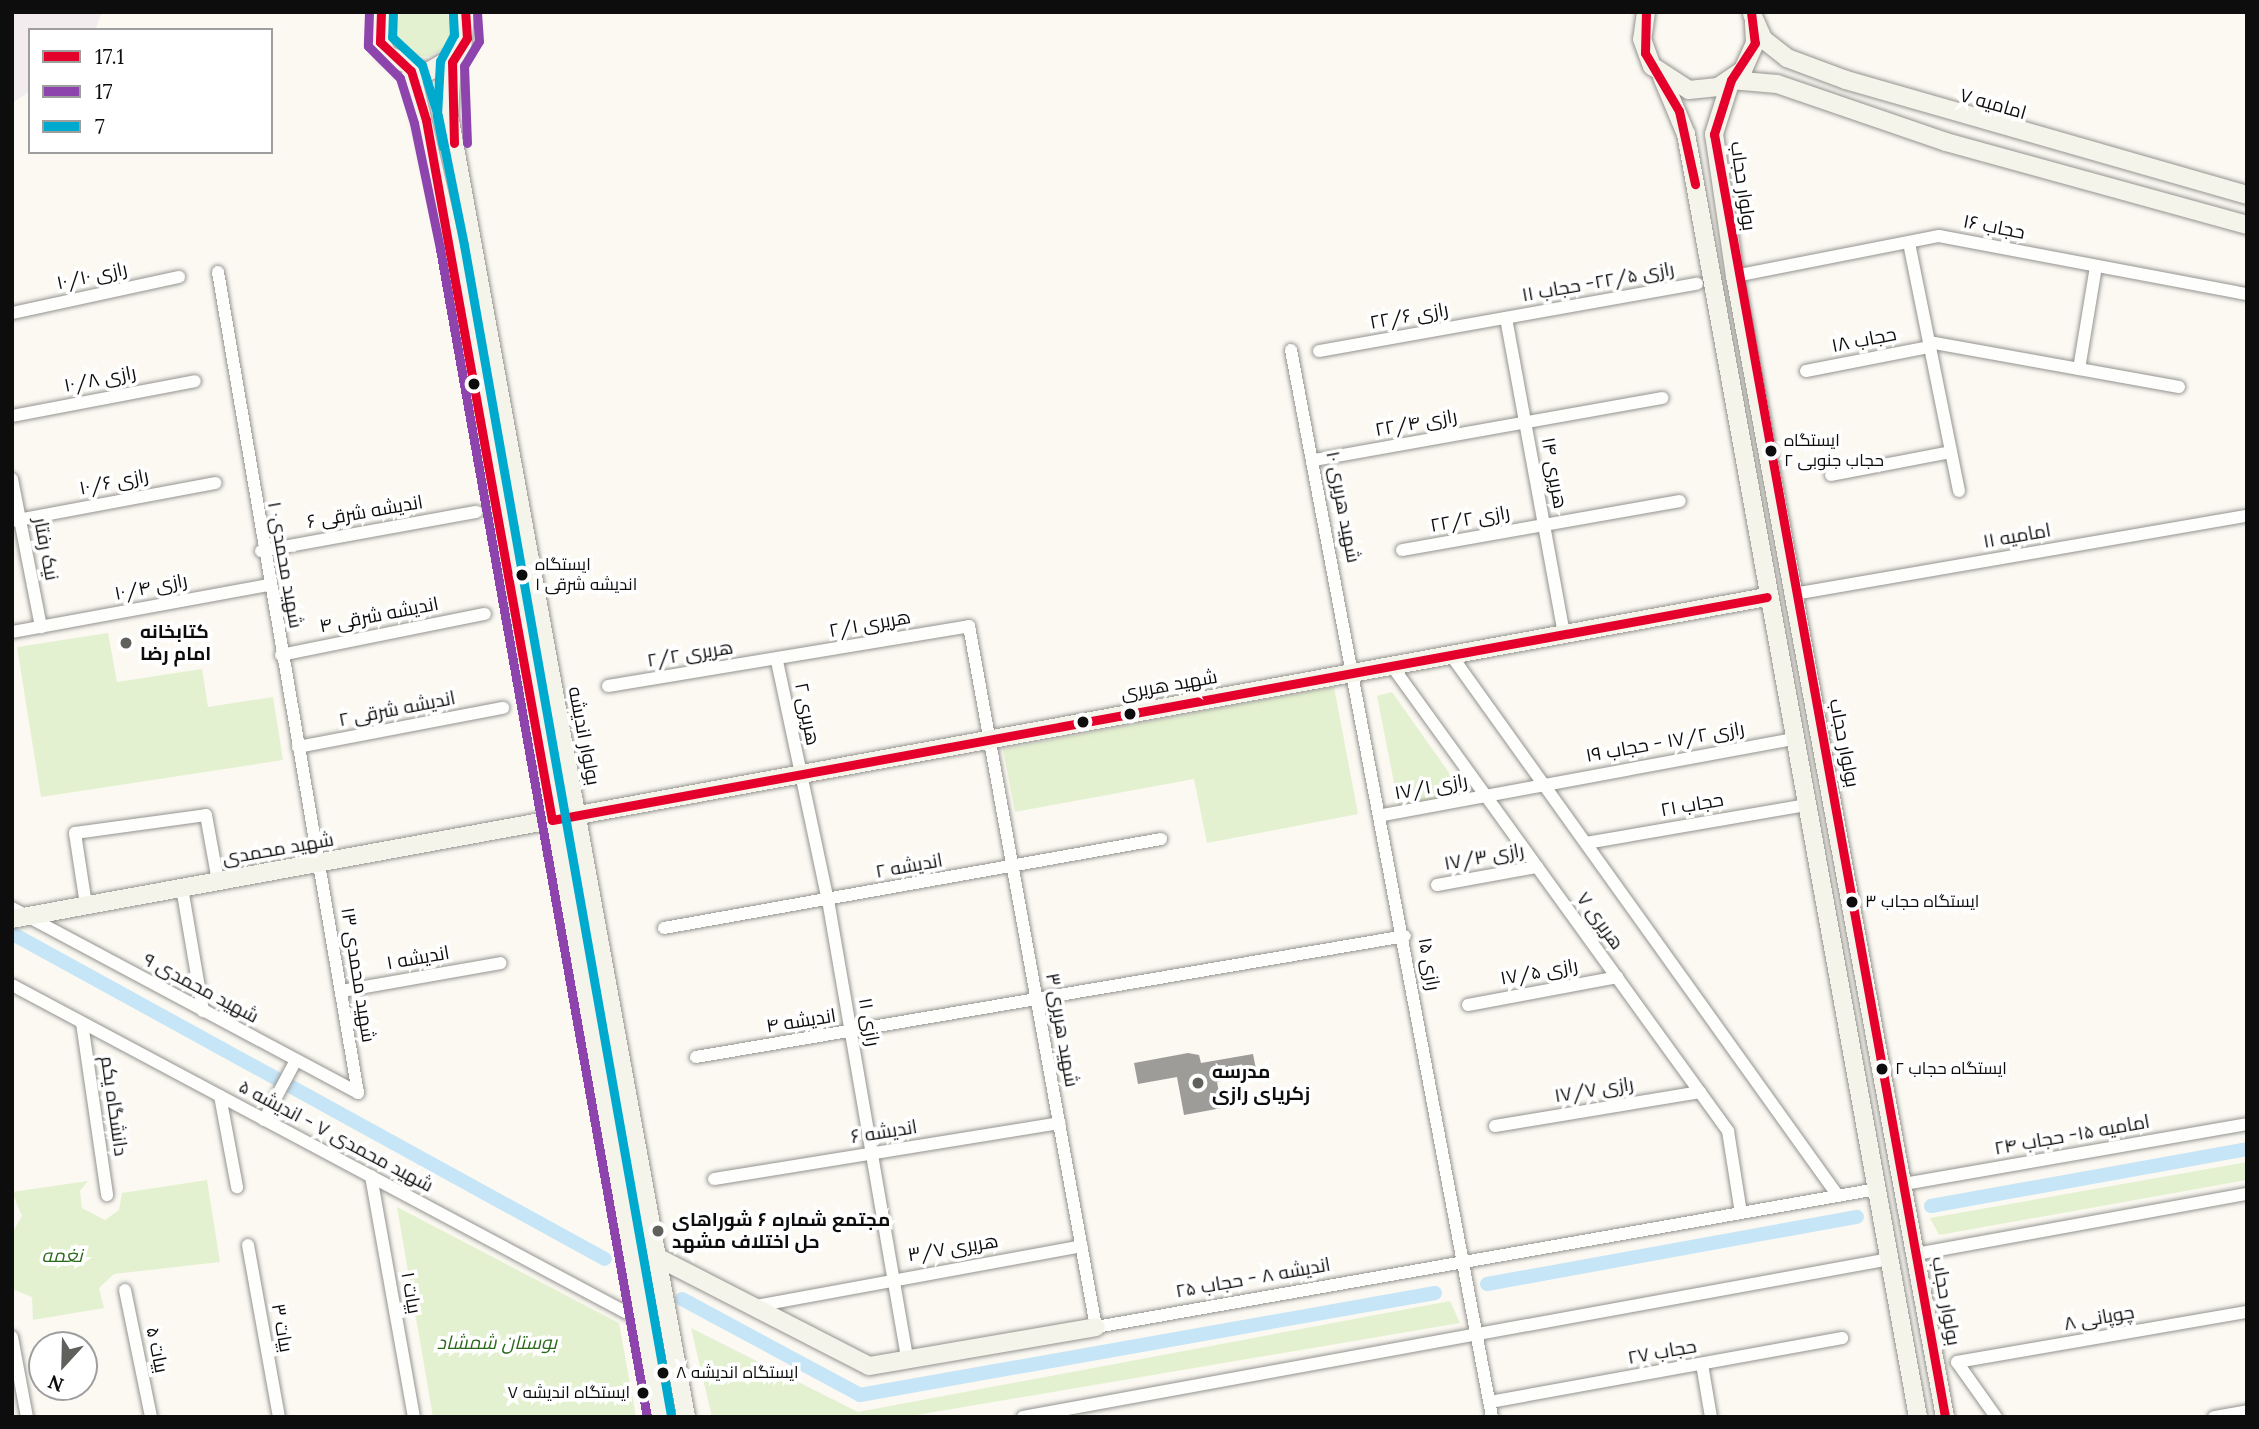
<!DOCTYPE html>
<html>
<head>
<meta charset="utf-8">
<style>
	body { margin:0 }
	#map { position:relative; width:2259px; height:1429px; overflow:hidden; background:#fbf9f2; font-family:Lora,Cairo,serif }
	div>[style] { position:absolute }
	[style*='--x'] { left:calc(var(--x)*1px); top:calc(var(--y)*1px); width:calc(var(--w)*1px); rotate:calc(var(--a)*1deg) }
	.industrial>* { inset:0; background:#f2ecef }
	.green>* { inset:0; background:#e4f1d0 }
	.canal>* { height:14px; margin:-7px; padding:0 7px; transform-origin:7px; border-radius:7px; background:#c6e5f7 }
	.building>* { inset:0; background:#9e9c98 }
	.roads { filter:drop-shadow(0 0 2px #949390) drop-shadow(0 0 2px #949390) }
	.street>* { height:12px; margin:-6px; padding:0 6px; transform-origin:6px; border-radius:6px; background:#fefefd }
	.secondary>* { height:18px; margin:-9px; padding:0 9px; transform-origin:9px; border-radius:9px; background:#f5f4ea }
	.bus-1>* { height:9px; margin:-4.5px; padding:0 4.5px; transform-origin:4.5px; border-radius:4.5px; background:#e4002b }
	.bus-2>* { height:9px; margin:-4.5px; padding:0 4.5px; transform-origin:4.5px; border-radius:4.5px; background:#8e44ad }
	.bus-3>* { height:9px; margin:-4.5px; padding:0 4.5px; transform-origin:4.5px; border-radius:4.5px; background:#00a9ce }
	.dots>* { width:19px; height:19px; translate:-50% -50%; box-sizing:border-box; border:4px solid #fff; border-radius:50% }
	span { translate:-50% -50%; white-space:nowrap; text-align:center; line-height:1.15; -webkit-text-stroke:7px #fff; paint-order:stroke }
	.bus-label { font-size:17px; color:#0d0d0d }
	.left { translate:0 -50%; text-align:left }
	.right { translate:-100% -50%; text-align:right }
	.street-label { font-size:19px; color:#0d0d0d }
	.poi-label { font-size:19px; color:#0d0d0d; font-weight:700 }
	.park-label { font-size:19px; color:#2a681a; font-style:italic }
	.frame { position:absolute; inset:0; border:14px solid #0d0d0d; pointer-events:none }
	.legend { position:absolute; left:28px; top:28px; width:245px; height:126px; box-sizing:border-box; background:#fff; border:2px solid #9e9e9e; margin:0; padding:9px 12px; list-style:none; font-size:21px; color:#0d0d0d }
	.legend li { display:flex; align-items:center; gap:14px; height:35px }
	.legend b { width:35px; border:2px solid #9e9e9e }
	.north { position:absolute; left:28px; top:1331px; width:70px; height:70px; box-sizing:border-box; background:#fff; border:2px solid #9e9e9e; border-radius:50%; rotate:202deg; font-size:19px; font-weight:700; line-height:28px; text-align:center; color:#0d0d0d }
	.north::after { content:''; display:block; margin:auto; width:24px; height:32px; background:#60605d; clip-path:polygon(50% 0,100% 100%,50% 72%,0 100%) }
</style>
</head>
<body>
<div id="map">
	<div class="industrial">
		<div style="clip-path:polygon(12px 12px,102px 12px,95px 30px,30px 30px,30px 91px,12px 103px)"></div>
	</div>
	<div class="green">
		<div style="clip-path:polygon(399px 12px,447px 12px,452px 30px,445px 48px,427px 57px,408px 53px,396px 38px)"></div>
		<div style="clip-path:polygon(108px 633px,117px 682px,202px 669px,208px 707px,273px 697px,283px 760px,41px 797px,17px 647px)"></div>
		<div style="clip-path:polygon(1334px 687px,1358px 814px,1207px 843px,1194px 779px,1015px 812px,1003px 749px)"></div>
		<div style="clip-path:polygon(1392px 692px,1464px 794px,1399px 808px,1377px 696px)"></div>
		<div style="clip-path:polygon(2247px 1162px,2247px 1180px,1939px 1235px,1930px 1218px)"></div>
		<div style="clip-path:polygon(207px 1180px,220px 1262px,114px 1274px,99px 1288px,104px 1308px,33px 1320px,32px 1297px,12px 1289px,12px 1233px,22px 1216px,12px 1192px,88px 1181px,80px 1191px,82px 1208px,105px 1220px,119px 1210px,122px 1193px)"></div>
		<div style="clip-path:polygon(397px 1207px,619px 1323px,636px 1417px,433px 1417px)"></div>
		<div style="clip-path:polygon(1450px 1301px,1460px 1323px,905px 1417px,712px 1417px,691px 1328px,858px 1412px)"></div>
	</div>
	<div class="canal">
		<div style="--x:13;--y:934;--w:675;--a:28.77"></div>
		<div style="--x:1931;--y:1206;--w:321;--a:-10.2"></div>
		<div style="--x:1487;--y:1284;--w:376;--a:-10.3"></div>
		<div style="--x:682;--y:1299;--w:202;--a:28.3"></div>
		<div style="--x:860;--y:1395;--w:584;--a:-10.06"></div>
	</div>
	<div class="building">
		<div style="clip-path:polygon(1188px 1053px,1199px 1055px,1201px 1063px,1253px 1054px,1257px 1074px,1217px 1082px,1222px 1108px,1184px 1115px,1177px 1077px,1138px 1084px,1134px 1063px)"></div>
	</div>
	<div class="roads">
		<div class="street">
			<div style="--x:1909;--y:243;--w:253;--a:78.6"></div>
			<div style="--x:218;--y:272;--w:833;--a:80.32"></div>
			<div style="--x:1735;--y:276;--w:208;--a:-11.1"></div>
			<div style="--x:1939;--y:236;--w:313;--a:10.7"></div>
			<div style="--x:12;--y:313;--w:171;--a:-12.2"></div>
			<div style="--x:1506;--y:318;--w:322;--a:79.6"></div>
			<div style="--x:1929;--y:342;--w:254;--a:10.2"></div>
			<div style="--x:1291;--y:350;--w:1086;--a:79.33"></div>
			<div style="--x:1319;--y:351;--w:384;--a:-10.1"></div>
			<div style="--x:2079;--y:369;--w:104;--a:-80.6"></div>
			<div style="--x:1806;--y:371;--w:126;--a:-11"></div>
			<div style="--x:12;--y:416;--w:186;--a:-10.8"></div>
			<div style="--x:1314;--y:460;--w:354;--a:-10.1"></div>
			<div style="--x:1831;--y:475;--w:122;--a:-10.9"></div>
			<div style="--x:12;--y:479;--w:151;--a:78.9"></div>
			<div style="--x:12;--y:521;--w:207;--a:-10.6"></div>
			<div style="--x:1402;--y:550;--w:282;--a:-10"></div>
			<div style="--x:261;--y:551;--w:219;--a:-10.3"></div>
			<div style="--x:1794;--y:594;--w:460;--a:-9.8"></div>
			<div style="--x:12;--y:632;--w:261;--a:-10.4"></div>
			<div style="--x:281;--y:655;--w:208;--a:-11.4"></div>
			<div style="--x:1451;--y:655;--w:665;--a:54.42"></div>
			<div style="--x:777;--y:661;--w:244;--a:78"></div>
			<div style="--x:828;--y:900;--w:466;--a:80.2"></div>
			<div style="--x:1392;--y:666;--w:574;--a:54.15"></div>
			<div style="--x:1728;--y:1131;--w:83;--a:81"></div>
			<div style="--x:608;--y:686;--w:366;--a:-9.4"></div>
			<div style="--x:969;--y:626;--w:712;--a:79.73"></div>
			<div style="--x:1096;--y:1327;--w:793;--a:-10.02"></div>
			<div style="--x:298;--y:747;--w:209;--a:-10.8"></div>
			<div style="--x:1383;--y:815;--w:418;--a:-10.5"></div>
			<div style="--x:1586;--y:843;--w:223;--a:-9.8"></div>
			<div style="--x:1437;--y:885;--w:102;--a:-10.2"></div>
			<div style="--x:182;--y:888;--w:125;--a:80.3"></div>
			<div style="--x:86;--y:905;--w:73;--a:-98.7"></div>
			<div style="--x:75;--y:833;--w:132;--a:-7.8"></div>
			<div style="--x:206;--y:815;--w:67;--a:79.7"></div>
			<div style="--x:12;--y:908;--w:392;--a:28.1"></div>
			<div style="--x:664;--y:928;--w:505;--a:-10.15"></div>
			<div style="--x:12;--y:985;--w:714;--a:28.07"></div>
			<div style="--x:342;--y:991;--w:161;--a:-10"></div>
			<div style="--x:1468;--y:1005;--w:152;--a:-10.6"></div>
			<div style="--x:82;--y:1023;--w:174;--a:81.7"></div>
			<div style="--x:696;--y:1057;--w:719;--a:-9.68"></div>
			<div style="--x:220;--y:1096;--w:93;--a:79.4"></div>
			<div style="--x:264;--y:1120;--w:68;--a:-61.9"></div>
			<div style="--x:1495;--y:1126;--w:208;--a:-9.4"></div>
			<div style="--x:371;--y:1176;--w:245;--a:79.9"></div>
			<div style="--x:714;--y:1179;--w:350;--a:-9.2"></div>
			<div style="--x:1904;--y:1184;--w:348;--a:-9.9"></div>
			<div style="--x:248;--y:1245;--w:175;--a:79.8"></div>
			<div style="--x:1916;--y:1254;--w:336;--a:-10.3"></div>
			<div style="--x:125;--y:1290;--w:130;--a:78.4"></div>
			<div style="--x:750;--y:1307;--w:337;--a:-10.4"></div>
			<div style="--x:12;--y:1337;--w:81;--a:79.4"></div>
			<div style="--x:1702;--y:1364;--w:54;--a:80.4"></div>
			<div style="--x:1490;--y:1402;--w:358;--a:-10.3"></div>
			<div style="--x:1023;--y:1417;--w:881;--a:-10.33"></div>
			<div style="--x:1996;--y:1417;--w:67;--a:-125.3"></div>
			<div style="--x:1957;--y:1362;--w:294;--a:-9.8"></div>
			<div style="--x:2214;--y:1417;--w:34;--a:-10"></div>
		</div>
		<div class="secondary">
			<div style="--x:381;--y:12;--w:30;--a:92"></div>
			<div style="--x:380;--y:42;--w:15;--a:58"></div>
			<div style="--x:388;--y:55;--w:42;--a:25.3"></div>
			<div style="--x:426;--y:73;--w:42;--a:-30.3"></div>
			<div style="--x:462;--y:52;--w:40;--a:-85.7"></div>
			<div style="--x:1646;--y:12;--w:27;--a:98"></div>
			<div style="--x:1642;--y:39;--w:29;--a:70"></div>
			<div style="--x:1652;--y:66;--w:44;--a:33"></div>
			<div style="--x:1689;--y:90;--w:29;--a:-6"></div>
			<div style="--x:1718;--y:87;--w:30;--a:-34"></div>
			<div style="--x:1743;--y:70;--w:30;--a:-66"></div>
			<div style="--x:1755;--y:43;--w:21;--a:-93"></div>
			<div style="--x:1752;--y:14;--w:27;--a:66"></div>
			<div style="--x:1763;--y:39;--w:31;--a:38"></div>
			<div style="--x:1787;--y:58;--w:63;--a:20.4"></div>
			<div style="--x:1846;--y:80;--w:417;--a:16"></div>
			<div style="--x:452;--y:62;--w:53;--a:93.2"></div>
			<div style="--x:449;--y:115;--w:1323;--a:79.68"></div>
			<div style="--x:411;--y:71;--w:181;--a:76.9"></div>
			<div style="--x:452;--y:247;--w:1188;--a:79.97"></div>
			<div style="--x:1662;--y:77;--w:62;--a:67.2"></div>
			<div style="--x:1686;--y:134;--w:1304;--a:79.75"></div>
			<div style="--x:1731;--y:80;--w:57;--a:107.5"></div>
			<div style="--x:1714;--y:134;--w:144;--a:81.6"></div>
			<div style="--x:1735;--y:276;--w:1160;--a:79.57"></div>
			<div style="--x:1731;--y:80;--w:46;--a:5"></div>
			<div style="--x:1777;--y:84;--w:179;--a:18.9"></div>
			<div style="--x:1946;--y:142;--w:312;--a:15.4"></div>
			<div style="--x:12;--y:919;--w:1784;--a:-10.4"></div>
			<div style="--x:659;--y:1258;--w:236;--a:27.2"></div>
			<div style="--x:869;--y:1366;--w:230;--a:-9.7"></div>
		</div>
	</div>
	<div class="bus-1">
		<div style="--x:381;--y:12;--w:30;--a:92"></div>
		<div style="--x:380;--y:42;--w:42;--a:43.1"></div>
		<div style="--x:411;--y:71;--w:51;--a:73"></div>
		<div style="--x:426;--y:120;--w:711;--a:79.8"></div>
		<div style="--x:552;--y:820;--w:1235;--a:-10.4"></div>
		<div style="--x:1646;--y:12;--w:41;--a:91.4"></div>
		<div style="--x:1645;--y:53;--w:67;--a:59.6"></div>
		<div style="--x:1679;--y:111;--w:75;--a:77.6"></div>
		<div style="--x:1751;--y:12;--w:31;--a:83"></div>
		<div style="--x:1755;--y:43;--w:44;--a:123"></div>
		<div style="--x:1731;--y:80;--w:57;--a:107.5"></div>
		<div style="--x:1714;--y:134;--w:1304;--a:79.79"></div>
		<div style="--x:454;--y:143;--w:81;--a:-91.4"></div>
		<div style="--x:452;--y:62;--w:28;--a:-58"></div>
		<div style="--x:467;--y:38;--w:26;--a:-94"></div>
	</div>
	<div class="bus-2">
		<div style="--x:369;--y:12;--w:34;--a:92"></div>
		<div style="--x:368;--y:46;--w:45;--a:45"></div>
		<div style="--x:400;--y:78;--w:47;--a:72.7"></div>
		<div style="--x:414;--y:123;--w:129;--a:78.3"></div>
		<div style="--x:440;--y:249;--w:1186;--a:79.95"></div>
		<div style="--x:467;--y:143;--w:77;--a:-92.2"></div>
		<div style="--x:464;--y:66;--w:29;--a:-59"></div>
		<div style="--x:479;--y:41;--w:29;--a:-94"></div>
	</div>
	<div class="bus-3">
		<div style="--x:393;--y:12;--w:25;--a:92"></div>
		<div style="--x:392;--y:37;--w:41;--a:43"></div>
		<div style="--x:422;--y:65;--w:53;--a:72.6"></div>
		<div style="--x:438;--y:116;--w:132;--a:78.6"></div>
		<div style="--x:464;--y:245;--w:1188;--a:79.97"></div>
		<div style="--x:443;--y:147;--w:33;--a:-101"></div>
		<div style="--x:437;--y:115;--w:54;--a:-86.8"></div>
		<div style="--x:440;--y:61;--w:30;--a:-62"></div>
		<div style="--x:454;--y:35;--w:22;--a:-93"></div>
	</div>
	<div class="dots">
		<div style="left:474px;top:384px;background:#0d0d0d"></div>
		<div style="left:1771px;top:451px;background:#0d0d0d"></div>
		<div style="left:522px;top:575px;background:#0d0d0d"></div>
		<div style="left:126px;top:643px;background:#60605d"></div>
		<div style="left:1130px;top:714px;background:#0d0d0d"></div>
		<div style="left:1083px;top:722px;background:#0d0d0d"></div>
		<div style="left:1852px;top:902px;background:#0d0d0d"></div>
		<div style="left:1882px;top:1069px;background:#0d0d0d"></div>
		<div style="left:1198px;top:1083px;background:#60605d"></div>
		<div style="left:658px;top:1231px;background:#60605d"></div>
		<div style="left:663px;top:1373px;background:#0d0d0d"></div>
		<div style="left:643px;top:1393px;background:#0d0d0d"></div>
	</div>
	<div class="bus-label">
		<span class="left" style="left:1784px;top:451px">ایستگاه<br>حجاب جنوبی ۲</span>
		<span class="left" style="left:535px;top:575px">ایستگاه<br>اندیشه شرقی ۱</span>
		<span class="left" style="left:1865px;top:902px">ایستگاه حجاب ۳</span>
		<span class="left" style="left:1895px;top:1069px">ایستگاه حجاب ۲</span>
		<span class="left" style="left:676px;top:1373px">ایستگاه اندیشه ۸</span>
		<span class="right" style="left:630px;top:1393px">ایستگاه اندیشه ۷</span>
	</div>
	<div class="street-label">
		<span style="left:1993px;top:104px;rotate:16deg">امامیه ۷</span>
		<span style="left:1743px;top:186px;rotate:82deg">بولوار حجاب</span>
		<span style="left:1994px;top:227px;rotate:11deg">حجاب ۱۶</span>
		<span style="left:92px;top:276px;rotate:-12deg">رازی ۱۰/۱۰</span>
		<span style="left:1598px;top:282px;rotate:-10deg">رازی ۲۲/۵- حجاب ۱۱</span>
		<span style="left:1409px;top:316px;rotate:-10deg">رازی ۲۲/۶</span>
		<span style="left:1864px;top:340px;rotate:-11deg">حجاب ۱۸</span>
		<span style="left:100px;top:379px;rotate:-11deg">رازی ۱۰/۸</span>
		<span style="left:1416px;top:423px;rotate:-10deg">رازی ۲۲/۴</span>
		<span style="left:1554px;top:473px;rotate:80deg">هریری ۱۴</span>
		<span style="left:114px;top:482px;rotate:-11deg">رازی ۱۰/۶</span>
		<span style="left:1343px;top:507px;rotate:79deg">شهید هریری ۱۰</span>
		<span style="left:365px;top:512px;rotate:-10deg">اندیشه شرقی ۶</span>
		<span style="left:1470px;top:519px;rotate:-10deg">رازی ۲۲/۲</span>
		<span style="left:2017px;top:536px;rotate:-10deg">امامیه ۱۱</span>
		<span style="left:46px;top:549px;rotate:79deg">نیک رفتار</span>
		<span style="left:285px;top:565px;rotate:80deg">شهید محمدی۰ ۱</span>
		<span style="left:151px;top:587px;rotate:-11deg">رازی ۱۰/۴</span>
		<span style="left:379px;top:615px;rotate:-11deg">اندیشه شرقی ۴</span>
		<span style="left:870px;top:624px;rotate:-10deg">هریری ۲/۱</span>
		<span style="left:690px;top:654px;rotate:-9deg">هریری ۲/۲</span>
		<span style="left:1169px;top:685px;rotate:-10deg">شهید هریری</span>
		<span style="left:397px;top:709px;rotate:-11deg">اندیشه شرقی ۲</span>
		<span style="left:807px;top:714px;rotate:79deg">هریری ۲</span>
		<span style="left:584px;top:736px;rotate:79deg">بولوار اندیشه</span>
		<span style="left:1665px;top:742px;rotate:-10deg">رازی ۱۷/۲ - حجاب ۱۹</span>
		<span style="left:1844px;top:743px;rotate:79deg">بولوار حجاب</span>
		<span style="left:1431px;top:787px;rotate:-10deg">رازی ۱۷/۱</span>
		<span style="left:1692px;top:805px;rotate:-10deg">حجاب ۲۱</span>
		<span style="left:278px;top:849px;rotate:-10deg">شهید محمدی</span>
		<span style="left:1484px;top:857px;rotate:-10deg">رازی ۱۷/۳</span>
		<span style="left:909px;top:866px;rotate:-10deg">اندیشه ۲</span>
		<span style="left:1600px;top:921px;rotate:54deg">هریری ۷</span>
		<span style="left:418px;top:958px;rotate:-10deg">اندیشه ۱</span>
		<span style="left:1429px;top:964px;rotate:80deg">رازی ۱۵</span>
		<span style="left:1539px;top:972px;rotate:-10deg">رازی ۱۷/۵</span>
		<span style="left:358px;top:975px;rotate:81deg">شهید محمدی ۱۳</span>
		<span style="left:201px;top:988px;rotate:28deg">شهید محمدی ۹</span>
		<span style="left:801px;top:1021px;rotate:-9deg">اندیشه ۴</span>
		<span style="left:869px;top:1022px;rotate:80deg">رازی ۱۱</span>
		<span style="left:1062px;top:1030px;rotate:80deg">شهید هریری ۳</span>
		<span style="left:1594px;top:1090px;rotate:-9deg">رازی ۱۷/۷</span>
		<span style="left:114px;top:1106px;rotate:82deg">دانشگاه یکم</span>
		<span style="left:884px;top:1132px;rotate:-9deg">اندیشه ۶</span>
		<span style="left:2072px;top:1135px;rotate:-10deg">امامیه ۱۵- حجاب ۲۴</span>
		<span style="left:336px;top:1136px;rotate:28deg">شهید محمدی ۷ - اندیشه ۵</span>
		<span style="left:953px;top:1248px;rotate:-9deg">هریری ۳/۷</span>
		<span style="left:1253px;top:1278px;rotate:-10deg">اندیشه ۸ - حجاب ۲۵</span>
		<span style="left:411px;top:1293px;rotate:80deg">بیات ۱</span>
		<span style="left:1946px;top:1301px;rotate:80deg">بولوار حجاب</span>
		<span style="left:2099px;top:1318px;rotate:-10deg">چوپانی ۸</span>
		<span style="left:282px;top:1328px;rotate:80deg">بیات ۳</span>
		<span style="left:157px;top:1350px;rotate:78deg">بیات ۵</span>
		<span style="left:1662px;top:1352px;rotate:-10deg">حجاب ۲۷</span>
	</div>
	<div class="poi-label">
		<span class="left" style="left:140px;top:643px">کتابخانه<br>امام رضا</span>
		<span class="left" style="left:1212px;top:1083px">مدرسه<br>زکریای رازی</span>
		<span class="left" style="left:672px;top:1231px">مجتمع شماره ۶ شوراهای<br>حل اختلاف مشهد</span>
	</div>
	<div class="park-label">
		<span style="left:62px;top:1256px">نغمه</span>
		<span style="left:497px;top:1343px">بوستان شمشاد</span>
	</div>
	<div class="frame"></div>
	<ul class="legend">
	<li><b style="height:9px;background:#e4002b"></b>17.1</li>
	<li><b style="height:9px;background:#8e44ad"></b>17</li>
	<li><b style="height:9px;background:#00a9ce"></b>7</li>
	</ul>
	<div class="north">N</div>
</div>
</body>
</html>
